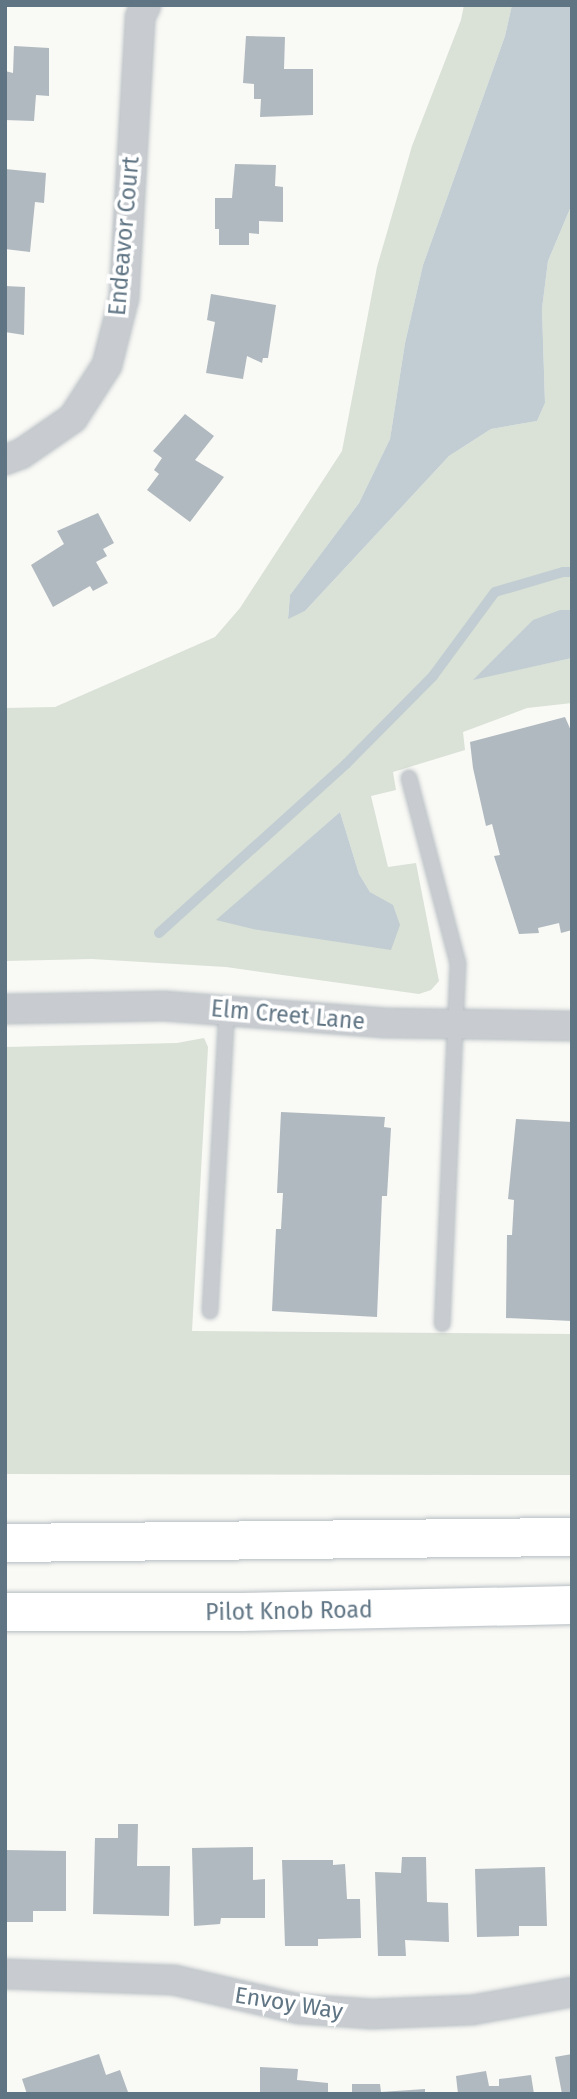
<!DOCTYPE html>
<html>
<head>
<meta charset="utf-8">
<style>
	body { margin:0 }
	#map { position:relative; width:577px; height:2099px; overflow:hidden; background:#f9f9f5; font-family:"Fira Sans",sans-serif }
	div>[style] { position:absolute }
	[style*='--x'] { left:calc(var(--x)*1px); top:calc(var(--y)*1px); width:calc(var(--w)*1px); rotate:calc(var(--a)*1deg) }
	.green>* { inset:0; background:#dae1d6 }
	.water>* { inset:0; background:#c1cdd2 }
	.stream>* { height:10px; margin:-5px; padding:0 5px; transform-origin:5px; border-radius:5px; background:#c1cdd2 }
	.building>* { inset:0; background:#b0b9bf }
	.roads { filter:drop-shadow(0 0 2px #b7bec3) drop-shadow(0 0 2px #b7bec3) }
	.service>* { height:14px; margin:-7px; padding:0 7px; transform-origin:7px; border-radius:7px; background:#c8ccd0 }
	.minor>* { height:28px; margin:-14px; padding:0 14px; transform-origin:14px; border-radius:14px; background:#c8ccd0 }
	.secondary>* { height:38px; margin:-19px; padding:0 19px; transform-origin:19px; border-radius:19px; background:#fff }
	span { translate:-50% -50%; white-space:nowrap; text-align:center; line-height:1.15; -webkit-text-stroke:7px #fff; paint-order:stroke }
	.street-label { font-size:23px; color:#607584 }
	.frame { position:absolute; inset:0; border:7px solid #607584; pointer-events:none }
</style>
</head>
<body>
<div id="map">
	<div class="green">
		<div style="clip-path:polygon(evenodd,464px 5px,512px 5px,505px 36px,423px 265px,405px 343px,390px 439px,359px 503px,290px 595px,288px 618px,305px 611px,449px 456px,491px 429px,537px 421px,545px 403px,542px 309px,548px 261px,572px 204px,572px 610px,560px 610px,474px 679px,572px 658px,572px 703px,527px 708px,463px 732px,465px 750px,393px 772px,396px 790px,371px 796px,388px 867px,416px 863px,439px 981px,431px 990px,419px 994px,226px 967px,92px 959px,5px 961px,5px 708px,55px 707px,215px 637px,240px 608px,342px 451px,377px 267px,412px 146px,461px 20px,464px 5px,340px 812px,359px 874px,370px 892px,393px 906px,217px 920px,340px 812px)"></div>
		<div style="clip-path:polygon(204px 1038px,208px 1047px,192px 1331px,572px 1334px,572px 1475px,5px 1474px,5px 1047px,177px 1043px)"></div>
	</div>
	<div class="water">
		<div style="clip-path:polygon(512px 5px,572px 5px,572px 204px,548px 261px,542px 309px,545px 403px,537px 421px,491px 429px,449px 456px,305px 611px,288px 619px,290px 595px,359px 503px,390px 439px,405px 343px,423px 265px,505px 36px)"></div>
		<div style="clip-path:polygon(560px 610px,572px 610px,572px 658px,473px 680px,533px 620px)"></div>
		<div style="clip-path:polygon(340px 812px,359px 874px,370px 892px,393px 905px,400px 925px,391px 950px,253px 929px,216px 920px)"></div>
	</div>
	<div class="stream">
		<div style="--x:159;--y:933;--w:252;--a:-42.1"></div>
		<div style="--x:346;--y:764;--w:124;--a:-45.3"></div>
		<div style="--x:433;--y:676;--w:104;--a:-53.6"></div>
		<div style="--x:495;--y:592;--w:71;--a:-16.4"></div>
		<div style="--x:563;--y:572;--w:9;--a:0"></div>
	</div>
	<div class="building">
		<div style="clip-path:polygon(246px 36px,285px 37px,284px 69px,313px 69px,313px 115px,260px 117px,261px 99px,254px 99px,254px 84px,243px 83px)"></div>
		<div style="clip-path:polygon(14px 46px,49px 48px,49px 96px,36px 95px,34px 121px,5px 120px,5px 71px,13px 73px)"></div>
		<div style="clip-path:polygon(235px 164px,276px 165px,275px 186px,283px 187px,283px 222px,259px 221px,259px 234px,249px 233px,249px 245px,219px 245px,219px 229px,215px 229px,215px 198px,232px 198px)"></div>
		<div style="clip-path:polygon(5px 169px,46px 173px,44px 203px,35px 202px,30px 252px,5px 249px)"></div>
		<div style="clip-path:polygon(5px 286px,25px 287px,24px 335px,5px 332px)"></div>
		<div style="clip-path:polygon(211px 294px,276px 305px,268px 358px,263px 358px,262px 363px,247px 356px,243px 379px,206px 373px,215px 322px,207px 320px)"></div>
		<div style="clip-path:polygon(185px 414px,214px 436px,195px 460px,224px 477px,190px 522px,147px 490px,159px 474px,154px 470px,162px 458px,153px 451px)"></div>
		<div style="clip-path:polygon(98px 513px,114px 543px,103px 549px,107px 556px,96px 562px,108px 583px,93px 591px,90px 586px,53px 607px,31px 565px,64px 544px,57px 531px)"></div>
		<div style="clip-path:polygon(565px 717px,572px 733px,572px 930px,561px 933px,559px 923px,538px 928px,539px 933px,519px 934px,494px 856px,500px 855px,492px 824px,486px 826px,473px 768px,470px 742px)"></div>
		<div style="clip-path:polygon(281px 1112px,385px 1117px,384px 1127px,391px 1128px,387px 1196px,382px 1196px,377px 1317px,272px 1311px,276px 1229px,281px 1229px,283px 1193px,277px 1193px)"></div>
		<div style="clip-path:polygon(516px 1119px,572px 1122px,572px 1321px,506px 1318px,507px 1235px,512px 1235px,514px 1200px,508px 1199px)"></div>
		<div style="clip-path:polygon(118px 1824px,138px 1824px,137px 1866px,170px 1866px,169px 1916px,93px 1914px,95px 1838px,118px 1838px)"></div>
		<div style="clip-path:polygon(253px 1847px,253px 1880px,265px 1879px,265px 1918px,221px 1918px,220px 1924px,194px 1926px,192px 1848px)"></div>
		<div style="clip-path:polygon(5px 1850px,66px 1851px,66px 1911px,33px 1911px,33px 1922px,5px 1922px)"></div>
		<div style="clip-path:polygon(402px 1857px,426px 1857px,427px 1902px,448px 1903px,449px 1942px,405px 1940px,406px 1956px,378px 1956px,375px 1872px,401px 1873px)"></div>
		<div style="clip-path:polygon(282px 1860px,333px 1860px,333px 1865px,345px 1864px,347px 1899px,360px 1899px,361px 1938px,318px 1939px,318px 1946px,285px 1946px)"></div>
		<div style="clip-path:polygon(545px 1867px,547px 1926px,519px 1926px,519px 1936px,477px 1937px,475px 1869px)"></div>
		<div style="clip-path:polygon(99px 2054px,106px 2075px,120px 2070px,128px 2092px,27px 2094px,22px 2079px)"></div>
		<div style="clip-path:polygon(572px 2054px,572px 2094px,562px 2094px,555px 2057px)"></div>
		<div style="clip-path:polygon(260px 2067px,298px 2069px,297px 2080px,328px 2083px,328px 2094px,260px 2094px)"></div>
		<div style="clip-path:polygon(486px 2071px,489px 2086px,499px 2086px,499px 2079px,531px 2075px,534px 2094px,458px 2094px,456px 2076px)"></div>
		<div style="clip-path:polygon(352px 2084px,380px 2084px,381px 2092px,425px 2089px,425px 2094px,352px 2094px)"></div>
	</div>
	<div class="roads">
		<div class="service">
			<div style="--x:409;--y:778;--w:191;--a:75.2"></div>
			<div style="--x:458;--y:963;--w:361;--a:92.5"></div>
			<div style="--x:210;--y:1311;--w:302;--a:-86.8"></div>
		</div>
		<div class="minor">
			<div style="--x:5;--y:460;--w:17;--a:-21"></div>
			<div style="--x:21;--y:454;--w:63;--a:-34.7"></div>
			<div style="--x:73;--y:418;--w:63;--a:-57.3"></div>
			<div style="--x:107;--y:365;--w:69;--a:-75.8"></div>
			<div style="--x:124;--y:298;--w:281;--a:-86.7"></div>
			<div style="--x:140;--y:17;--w:13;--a:-63"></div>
			<div style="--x:5;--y:1009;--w:159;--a:-1.1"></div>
			<div style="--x:164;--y:1006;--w:222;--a:4.4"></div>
			<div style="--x:385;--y:1023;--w:187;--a:0.9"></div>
			<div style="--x:5;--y:1974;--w:169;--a:2"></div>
			<div style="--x:174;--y:1980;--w:129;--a:13"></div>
			<div style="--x:300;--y:2009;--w:72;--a:4"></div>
			<div style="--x:372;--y:2014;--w:100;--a:-2.3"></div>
			<div style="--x:472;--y:2010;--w:102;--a:-10.2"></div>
		</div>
		<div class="secondary">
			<div style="--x:5;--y:1543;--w:567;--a:-0.61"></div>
			<div style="--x:5;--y:1612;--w:236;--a:0"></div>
			<div style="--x:241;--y:1612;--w:331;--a:-1.2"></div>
		</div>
	</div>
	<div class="street-label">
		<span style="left:124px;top:236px;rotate:-85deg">Endeavor Court</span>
		<span style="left:288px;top:1015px;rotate:5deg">Elm Creet Lane</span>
		<span style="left:289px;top:1611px;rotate:-1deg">Pilot Knob Road</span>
		<span style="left:289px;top:2003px;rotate:9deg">Envoy Way</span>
	</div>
	<div class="frame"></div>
</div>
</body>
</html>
